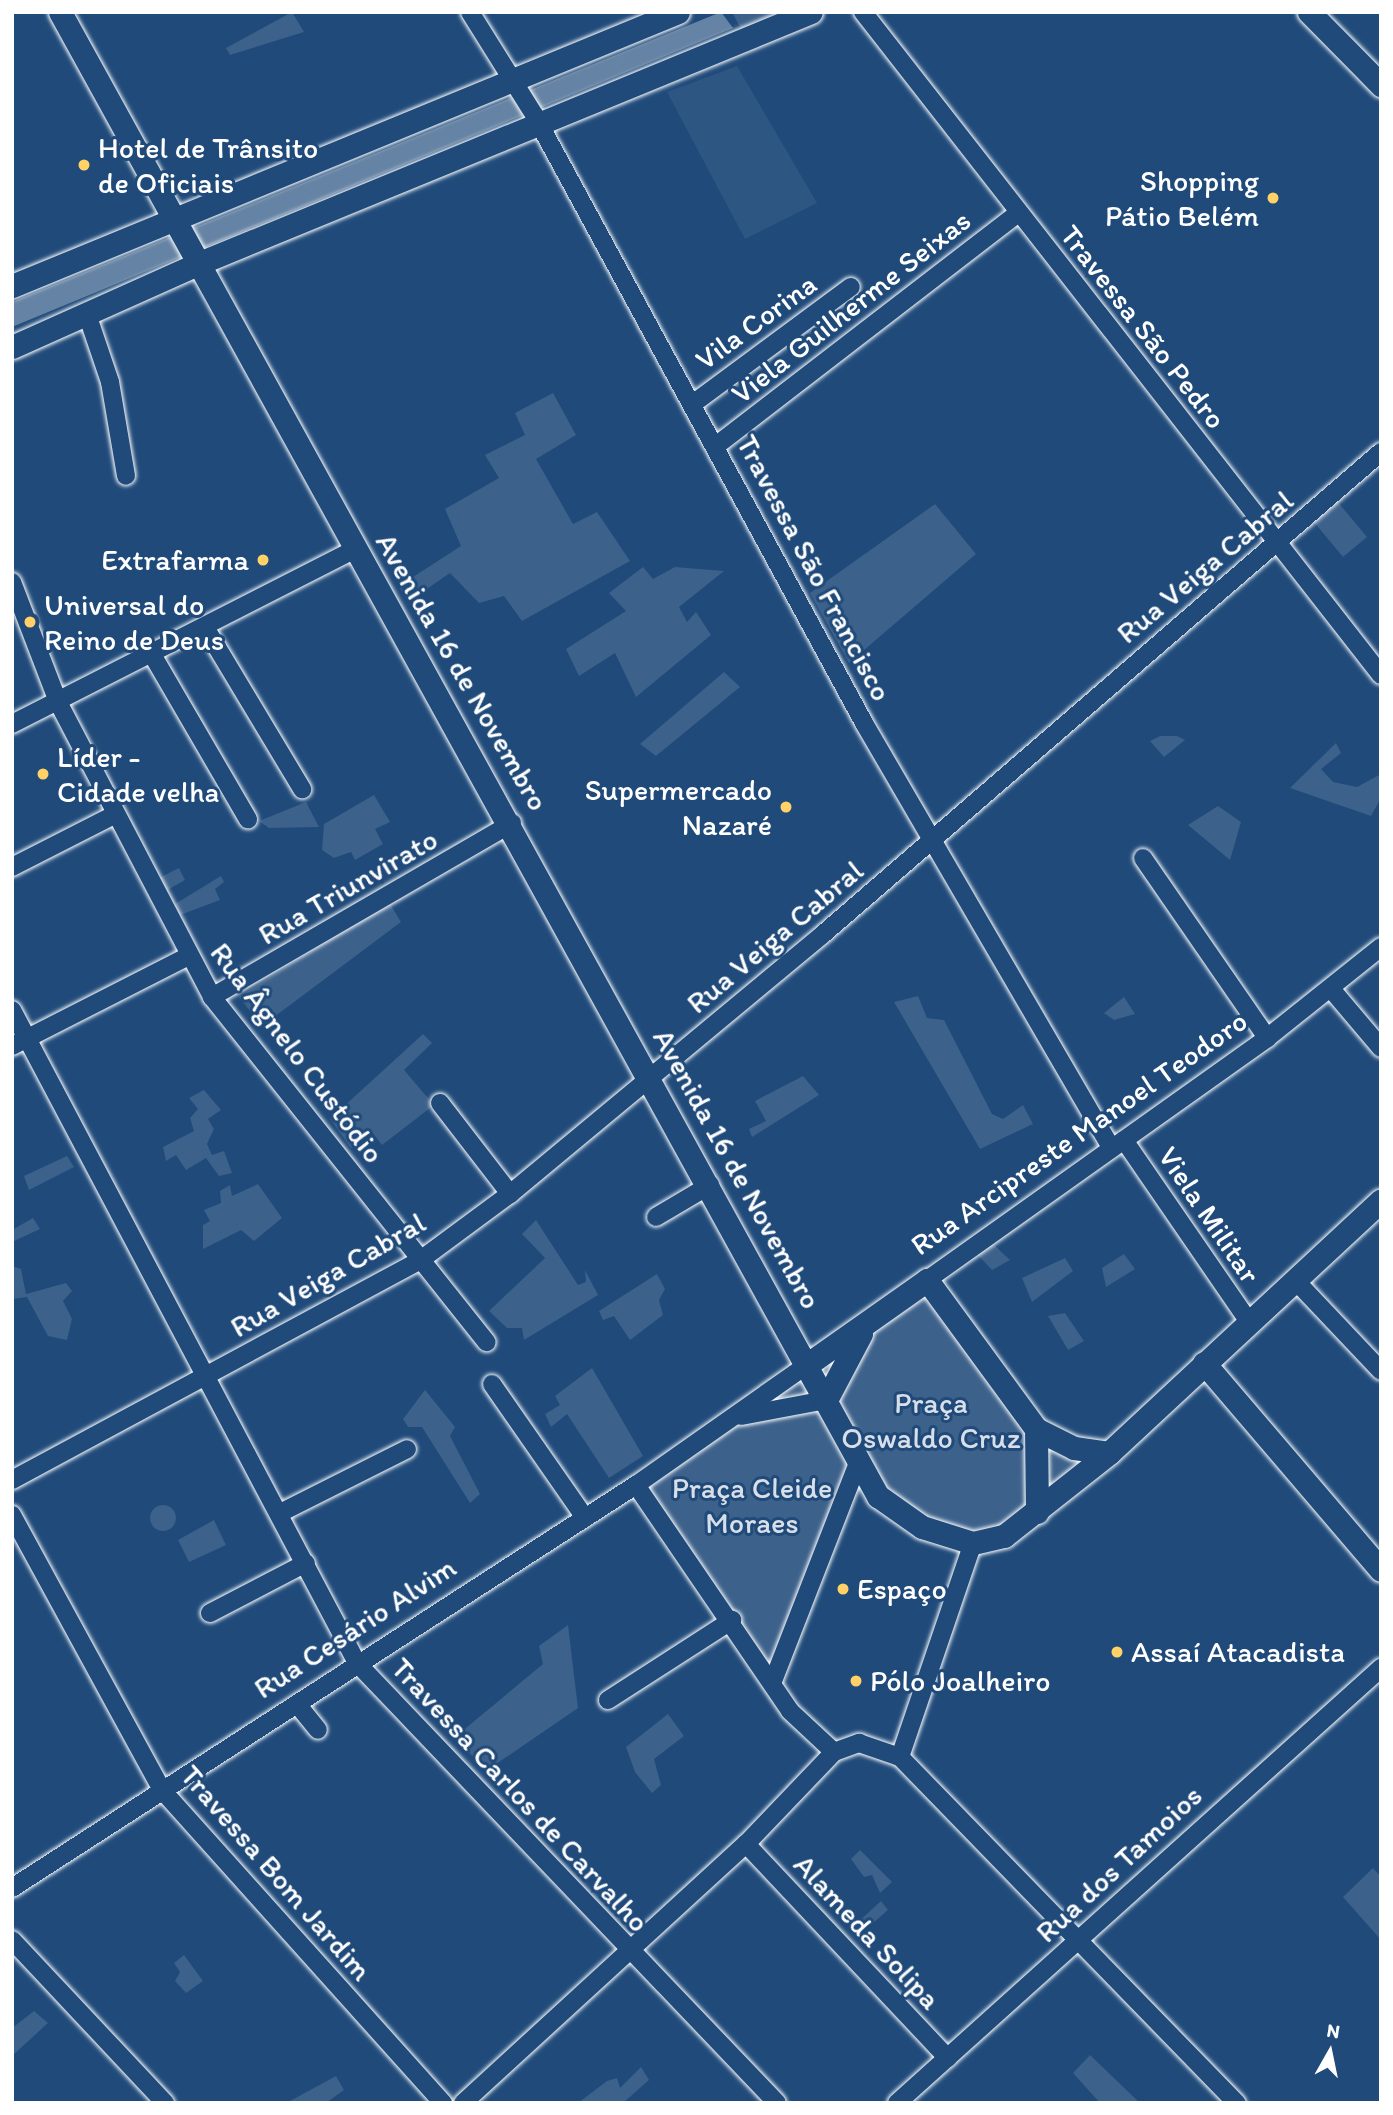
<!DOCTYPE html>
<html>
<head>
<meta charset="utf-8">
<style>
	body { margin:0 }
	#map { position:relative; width:1393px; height:2115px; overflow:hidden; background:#1f4a7a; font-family:Itim,sans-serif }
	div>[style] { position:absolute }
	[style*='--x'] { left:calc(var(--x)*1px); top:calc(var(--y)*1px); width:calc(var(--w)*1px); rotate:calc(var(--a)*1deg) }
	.built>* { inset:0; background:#2e5683 }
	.green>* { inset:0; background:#3c618b }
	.round { border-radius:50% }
	.water>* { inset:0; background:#6583a4 }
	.roads { filter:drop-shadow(0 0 2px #fff) drop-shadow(0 0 2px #fff) }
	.minor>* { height:18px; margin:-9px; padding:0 9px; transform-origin:9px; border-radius:9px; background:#1f4a7a }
	.major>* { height:23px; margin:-11.5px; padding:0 11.5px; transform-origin:11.5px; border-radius:11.5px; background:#1f4a7a }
	.dots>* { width:19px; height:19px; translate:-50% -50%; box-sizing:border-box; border:4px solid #1f4a7a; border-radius:50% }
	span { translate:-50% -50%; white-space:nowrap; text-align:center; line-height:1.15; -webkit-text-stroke:6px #1f4a7a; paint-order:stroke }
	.poi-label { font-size:30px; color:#fff }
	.left { translate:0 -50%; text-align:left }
	.right { translate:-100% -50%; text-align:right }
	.street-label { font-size:30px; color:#fff }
	.park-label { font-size:30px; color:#d8dfe8 }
	.frame { position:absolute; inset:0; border:14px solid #fff; pointer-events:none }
	.north { position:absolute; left:1295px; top:2017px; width:70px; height:70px; -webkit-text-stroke:5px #1f4a7a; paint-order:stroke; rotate:9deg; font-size:19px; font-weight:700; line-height:28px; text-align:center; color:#fff }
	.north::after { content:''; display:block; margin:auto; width:24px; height:32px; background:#fff; clip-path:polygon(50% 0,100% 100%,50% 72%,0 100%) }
</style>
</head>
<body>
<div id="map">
	<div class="built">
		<div style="clip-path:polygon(737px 66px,817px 203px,745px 239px,667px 92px)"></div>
	</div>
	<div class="green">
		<div style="clip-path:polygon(292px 12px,304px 32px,230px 55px,226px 48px)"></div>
		<div style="clip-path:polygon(732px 12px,778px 12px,741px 29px)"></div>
		<div style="clip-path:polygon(553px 393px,576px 435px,536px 459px,573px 524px,597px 512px,630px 561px,522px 621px,504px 596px,479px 603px,450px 573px,408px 602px,399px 586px,461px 546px,445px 509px,499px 478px,485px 455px,525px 435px,515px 413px)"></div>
		<div style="clip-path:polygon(1337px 501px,1367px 537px,1343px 557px,1313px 521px)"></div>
		<div style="clip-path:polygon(935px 504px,976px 554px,849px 663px,810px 593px)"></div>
		<div style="clip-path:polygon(643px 567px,653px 579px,675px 567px,724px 571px,679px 607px,687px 622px,696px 612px,711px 635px,636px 697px,615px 653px,579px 676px,566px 649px,626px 611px,609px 593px)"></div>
		<div style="clip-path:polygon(724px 672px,740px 687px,656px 756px,640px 744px)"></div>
		<div style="clip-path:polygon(1160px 736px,1177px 736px,1185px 740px,1164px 757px,1150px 741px)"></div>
		<div style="clip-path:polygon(1336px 743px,1341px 753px,1321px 769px,1333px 782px,1357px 787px,1381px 774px,1381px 798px,1371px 816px,1290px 788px)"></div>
		<div style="clip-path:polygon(374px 795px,390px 822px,375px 829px,383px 844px,355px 860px,351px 852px,334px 858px,322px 850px,324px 824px)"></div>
		<div style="clip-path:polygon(306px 802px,319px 827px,269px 828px,259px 821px)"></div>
		<div style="clip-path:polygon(1218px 806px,1241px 822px,1230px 860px,1188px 825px)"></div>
		<div style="clip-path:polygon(179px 868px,185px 880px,169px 889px,167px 898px,157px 879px)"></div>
		<div style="clip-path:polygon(221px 876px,224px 882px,215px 889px,220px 900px,180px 915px,175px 904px)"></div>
		<div style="clip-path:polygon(389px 902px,401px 922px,262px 1026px,239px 997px)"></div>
		<div style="clip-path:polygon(918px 996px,927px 1018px,944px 1020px,992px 1114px,1003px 1119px,1023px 1105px,1033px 1124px,980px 1149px,894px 1002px)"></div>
		<div style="clip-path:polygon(1124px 997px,1135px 1014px,1114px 1020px,1104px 1013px)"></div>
		<div style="clip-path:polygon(423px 1034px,432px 1043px,404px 1070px,434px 1105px,382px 1145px,372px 1132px,351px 1148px,330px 1119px)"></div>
		<div style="clip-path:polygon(803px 1076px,819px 1095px,752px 1137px,749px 1129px,766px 1121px,755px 1101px)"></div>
		<div style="clip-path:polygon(204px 1090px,221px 1110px,208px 1119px,214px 1129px,207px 1144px,212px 1155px,224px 1151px,232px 1173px,219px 1176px,206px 1158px,186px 1170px,176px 1155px,166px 1161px,163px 1147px,194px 1131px,190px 1118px,198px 1109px,189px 1098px)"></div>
		<div style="clip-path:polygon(67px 1156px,74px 1167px,29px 1190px,24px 1176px)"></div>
		<div style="clip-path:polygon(258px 1184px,282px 1218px,254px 1241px,241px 1230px,203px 1249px,203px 1225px,210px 1221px,204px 1210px,221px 1203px,220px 1191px,230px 1185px,232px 1196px)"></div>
		<div style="clip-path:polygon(33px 1218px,40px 1229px,12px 1242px,12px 1230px)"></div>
		<div style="clip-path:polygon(536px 1220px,578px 1285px,586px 1282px,585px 1270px,598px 1295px,524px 1340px,522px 1328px,507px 1328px,489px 1311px,545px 1258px,522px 1234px)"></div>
		<div style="clip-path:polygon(993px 1244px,1010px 1260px,992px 1270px,977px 1254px)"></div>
		<div style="clip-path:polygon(1124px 1254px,1135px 1269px,1106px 1287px,1102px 1268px)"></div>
		<div style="clip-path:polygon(1065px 1258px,1073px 1271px,1032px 1302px,1022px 1278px)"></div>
		<div style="clip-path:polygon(12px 1266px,21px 1269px,26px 1294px,66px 1283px,72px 1291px,63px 1301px,72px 1319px,67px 1340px,48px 1336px,27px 1297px,12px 1299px)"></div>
		<div style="clip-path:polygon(657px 1274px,665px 1289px,659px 1300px,663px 1315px,630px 1340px,614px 1316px,603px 1320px,599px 1311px)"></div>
		<div style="clip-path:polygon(932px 1287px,1035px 1430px,1098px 1454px,989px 1534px,950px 1529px,901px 1506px,863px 1461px,833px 1402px,865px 1337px)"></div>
		<div style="clip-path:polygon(1065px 1313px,1084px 1341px,1068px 1350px,1048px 1316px)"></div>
		<div style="clip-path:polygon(805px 1365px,857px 1465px,773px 1681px,636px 1485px)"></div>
		<div style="clip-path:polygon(592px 1368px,643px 1456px,609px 1478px,567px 1414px,551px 1427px,545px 1414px,560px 1405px,555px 1396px)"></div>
		<div style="clip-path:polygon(425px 1390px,455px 1427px,450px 1436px,480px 1494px,470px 1503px,422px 1427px,408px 1427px,403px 1419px)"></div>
		<div class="round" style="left:150px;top:1505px;width:26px;height:26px"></div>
		<div style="clip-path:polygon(214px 1520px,226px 1545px,189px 1562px,178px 1540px)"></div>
		<div style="clip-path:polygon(568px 1625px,578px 1708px,486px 1771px,455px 1737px,543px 1664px,539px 1646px)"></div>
		<div style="clip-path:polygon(668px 1714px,684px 1736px,654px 1759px,661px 1785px,652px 1793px,635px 1772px,626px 1747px)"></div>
		<div style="clip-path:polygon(860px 1850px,892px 1882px,880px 1893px,872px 1875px,864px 1877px,851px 1859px)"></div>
		<div style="clip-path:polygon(1373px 1868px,1381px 1877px,1381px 1940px,1343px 1897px)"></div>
		<div style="clip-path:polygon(881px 1901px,888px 1910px,864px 1931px,857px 1923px)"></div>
		<div style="clip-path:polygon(184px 1955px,203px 1981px,186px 1993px,175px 1981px,180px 1972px,174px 1963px)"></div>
		<div style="clip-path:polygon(34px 2011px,48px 2023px,12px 2056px,12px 2028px)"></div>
		<div style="clip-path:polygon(1090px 2055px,1140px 2103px,1100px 2103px,1073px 2073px)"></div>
		<div style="clip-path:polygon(641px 2067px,649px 2080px,623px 2103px,578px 2103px,607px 2081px,617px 2078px,620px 2088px)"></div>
		<div style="clip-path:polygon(336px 2076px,344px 2090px,326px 2103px,290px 2101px)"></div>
	</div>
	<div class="water">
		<div style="clip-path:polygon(721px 12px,733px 28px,12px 327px,12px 302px)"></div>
	</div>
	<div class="roads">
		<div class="minor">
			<div style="--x:470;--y:12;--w:123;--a:58"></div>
			<div style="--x:535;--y:116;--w:690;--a:61.54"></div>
			<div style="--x:864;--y:723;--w:492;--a:59.8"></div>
			<div style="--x:863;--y:12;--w:841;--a:52"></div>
			<div style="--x:87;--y:314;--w:72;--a:71.3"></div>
			<div style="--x:110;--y:382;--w:95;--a:80.3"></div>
			<div style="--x:694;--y:403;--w:195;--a:-36.5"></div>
			<div style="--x:717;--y:445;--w:380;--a:-37.6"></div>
			<div style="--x:12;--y:582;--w:129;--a:69"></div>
			<div style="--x:58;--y:702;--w:333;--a:62.4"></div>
			<div style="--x:212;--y:997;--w:441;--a:51.5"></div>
			<div style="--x:206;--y:629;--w:187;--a:59"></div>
			<div style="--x:153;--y:656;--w:189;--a:59.8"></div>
			<div style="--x:12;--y:724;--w:386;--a:-27"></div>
			<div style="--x:1143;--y:858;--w:219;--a:55.4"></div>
			<div style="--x:12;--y:867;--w:114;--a:-27"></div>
			<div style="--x:1332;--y:990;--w:76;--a:49.8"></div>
			<div style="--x:212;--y:997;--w:347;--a:-30.1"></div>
			<div style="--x:12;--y:1010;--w:739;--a:62.15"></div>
			<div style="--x:357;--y:1663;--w:608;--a:46.33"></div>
			<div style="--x:12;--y:1046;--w:196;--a:-27"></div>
			<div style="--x:440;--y:1103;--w:115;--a:52.4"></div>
			<div style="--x:1124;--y:1140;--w:221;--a:55.5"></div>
			<div style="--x:656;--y:1217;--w:63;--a:-30.7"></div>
			<div style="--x:927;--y:1280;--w:417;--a:-35.4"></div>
			<div style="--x:1267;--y:1038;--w:146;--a:-38.6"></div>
			<div style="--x:1295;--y:1280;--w:125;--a:46.6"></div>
			<div style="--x:492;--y:1384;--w:163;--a:55.2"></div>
			<div style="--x:741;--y:1416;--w:86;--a:-10.7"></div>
			<div style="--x:12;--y:1480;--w:466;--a:-28.3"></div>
			<div style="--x:422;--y:1259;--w:109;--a:-36.5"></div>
			<div style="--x:510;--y:1194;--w:405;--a:-39.7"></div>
			<div style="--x:822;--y:935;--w:739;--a:-40.83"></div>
			<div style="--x:636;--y:1485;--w:273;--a:55.7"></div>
			<div style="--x:790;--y:1711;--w:60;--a:43"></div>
			<div style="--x:280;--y:1513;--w:142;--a:-26.7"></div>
			<div style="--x:12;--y:1515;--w:313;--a:61.4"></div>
			<div style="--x:162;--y:1790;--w:421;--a:48.1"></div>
			<div style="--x:210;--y:1613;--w:108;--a:-27.5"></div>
			<div style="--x:773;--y:1681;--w:232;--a:-68.7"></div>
			<div style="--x:608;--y:1700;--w:148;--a:-32.8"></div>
			<div style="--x:297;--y:1704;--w:33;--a:51"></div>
			<div style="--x:900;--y:1757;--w:226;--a:-71.2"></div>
			<div style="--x:746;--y:1844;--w:294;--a:46.7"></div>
			<div style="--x:12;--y:1888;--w:743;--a:-32.86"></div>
			<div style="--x:636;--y:1485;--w:210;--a:-35.1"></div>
			<div style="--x:12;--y:1940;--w:224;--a:46.8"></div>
			<div style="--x:463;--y:2103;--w:384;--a:-42.5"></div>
			<div style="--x:746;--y:1844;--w:127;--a:-46.3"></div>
			<div style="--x:834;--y:1752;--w:27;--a:-20"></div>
			<div style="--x:859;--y:1743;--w:43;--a:18.9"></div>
			<div style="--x:900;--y:1757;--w:483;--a:45.8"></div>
			<div style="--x:897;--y:2103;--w:651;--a:-41.95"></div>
		</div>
		<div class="major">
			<div style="--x:60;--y:12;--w:1695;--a:61.14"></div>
			<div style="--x:878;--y:1496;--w:54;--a:35.2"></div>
			<div style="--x:922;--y:1527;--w:53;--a:17.4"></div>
			<div style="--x:973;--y:1543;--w:32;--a:-13"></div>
			<div style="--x:1004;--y:1536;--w:134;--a:-38.3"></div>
			<div style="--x:1109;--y:1453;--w:371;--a:-42.9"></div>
			<div style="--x:1309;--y:12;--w:103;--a:45.4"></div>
			<div style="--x:12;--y:286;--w:720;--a:-22.36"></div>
			<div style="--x:12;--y:347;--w:208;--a:-24.1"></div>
			<div style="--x:202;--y:262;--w:658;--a:-22.32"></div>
			<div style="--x:1204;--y:1363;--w:272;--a:49.5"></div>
			<div style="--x:808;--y:1364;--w:146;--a:-35.2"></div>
			<div style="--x:927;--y:1280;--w:185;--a:53.8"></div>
			<div style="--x:1036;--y:1429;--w:42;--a:26.6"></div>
			<div style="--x:1074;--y:1448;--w:35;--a:8"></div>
			<div style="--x:826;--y:1400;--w:75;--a:-62.1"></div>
			<div style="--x:1036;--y:1429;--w:83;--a:89.3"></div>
		</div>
	</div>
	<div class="dots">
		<div style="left:84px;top:165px;background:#ffd166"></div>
		<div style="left:1273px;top:198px;background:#ffd166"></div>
		<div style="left:263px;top:560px;background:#ffd166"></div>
		<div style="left:30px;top:622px;background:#ffd166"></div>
		<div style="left:43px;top:774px;background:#ffd166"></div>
		<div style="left:786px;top:807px;background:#ffd166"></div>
		<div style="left:843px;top:1589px;background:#ffd166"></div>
		<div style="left:1117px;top:1652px;background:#ffd166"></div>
		<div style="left:856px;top:1681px;background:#ffd166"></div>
	</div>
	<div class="poi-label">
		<span class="left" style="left:98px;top:165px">Hotel de Trânsito<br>de Oficiais</span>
		<span class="right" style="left:1259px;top:198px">Shopping<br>Pátio Belém</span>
		<span class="right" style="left:249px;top:560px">Extrafarma</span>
		<span class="left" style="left:44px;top:622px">Universal do<br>Reino de Deus</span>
		<span class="left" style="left:57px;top:774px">Líder -<br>Cidade velha</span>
		<span class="right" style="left:772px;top:807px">Supermercado<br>Nazaré</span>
		<span class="left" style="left:857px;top:1589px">Espaço</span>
		<span class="left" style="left:1131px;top:1652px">Assaí Atacadista</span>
		<span class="left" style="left:870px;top:1681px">Pólo Joalheiro</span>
	</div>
	<div class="street-label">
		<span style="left:851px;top:307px;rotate:-38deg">Viela Guilherme Seixas</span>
		<span style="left:756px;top:322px;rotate:-36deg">Vila Corina</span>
		<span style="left:1143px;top:327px;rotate:52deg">Travessa São Pedro</span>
		<span style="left:1205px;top:567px;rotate:-40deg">Rua Veiga Cabral</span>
		<span style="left:814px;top:568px;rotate:62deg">Travessa São Francisco</span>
		<span style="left:462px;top:672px;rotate:60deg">Avenida 16 de Novembro</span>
		<span style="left:348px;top:887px;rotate:-30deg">Rua Triunvirato</span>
		<span style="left:775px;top:937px;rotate:-40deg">Rua Veiga Cabral</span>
		<span style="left:297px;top:1053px;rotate:53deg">Rua Âgnelo Custódio</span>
		<span style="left:1079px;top:1133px;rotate:-35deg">Rua Arcipreste Manoel Teodoro</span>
		<span style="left:737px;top:1169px;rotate:61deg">Avenida 16 de Novembro</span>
		<span style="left:1209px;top:1215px;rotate:56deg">Viela Militar</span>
		<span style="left:328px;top:1275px;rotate:-30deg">Rua Veiga Cabral</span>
		<span style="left:355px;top:1628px;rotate:-33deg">Rua Cesário Alvim</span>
		<span style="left:520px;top:1795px;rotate:47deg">Travessa Carlos de Carvalho</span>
		<span style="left:1119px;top:1864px;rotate:-43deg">Rua dos Tamoios</span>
		<span style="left:276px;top:1873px;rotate:49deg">Travessa Bom Jardim</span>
		<span style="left:867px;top:1932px;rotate:47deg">Alameda Solipa</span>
	</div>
	<div class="park-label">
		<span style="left:931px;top:1420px">Praça<br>Oswaldo Cruz</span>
		<span style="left:752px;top:1505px">Praça Cleide<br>Moraes</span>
	</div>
	<div class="frame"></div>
	<div class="north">N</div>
</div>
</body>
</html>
